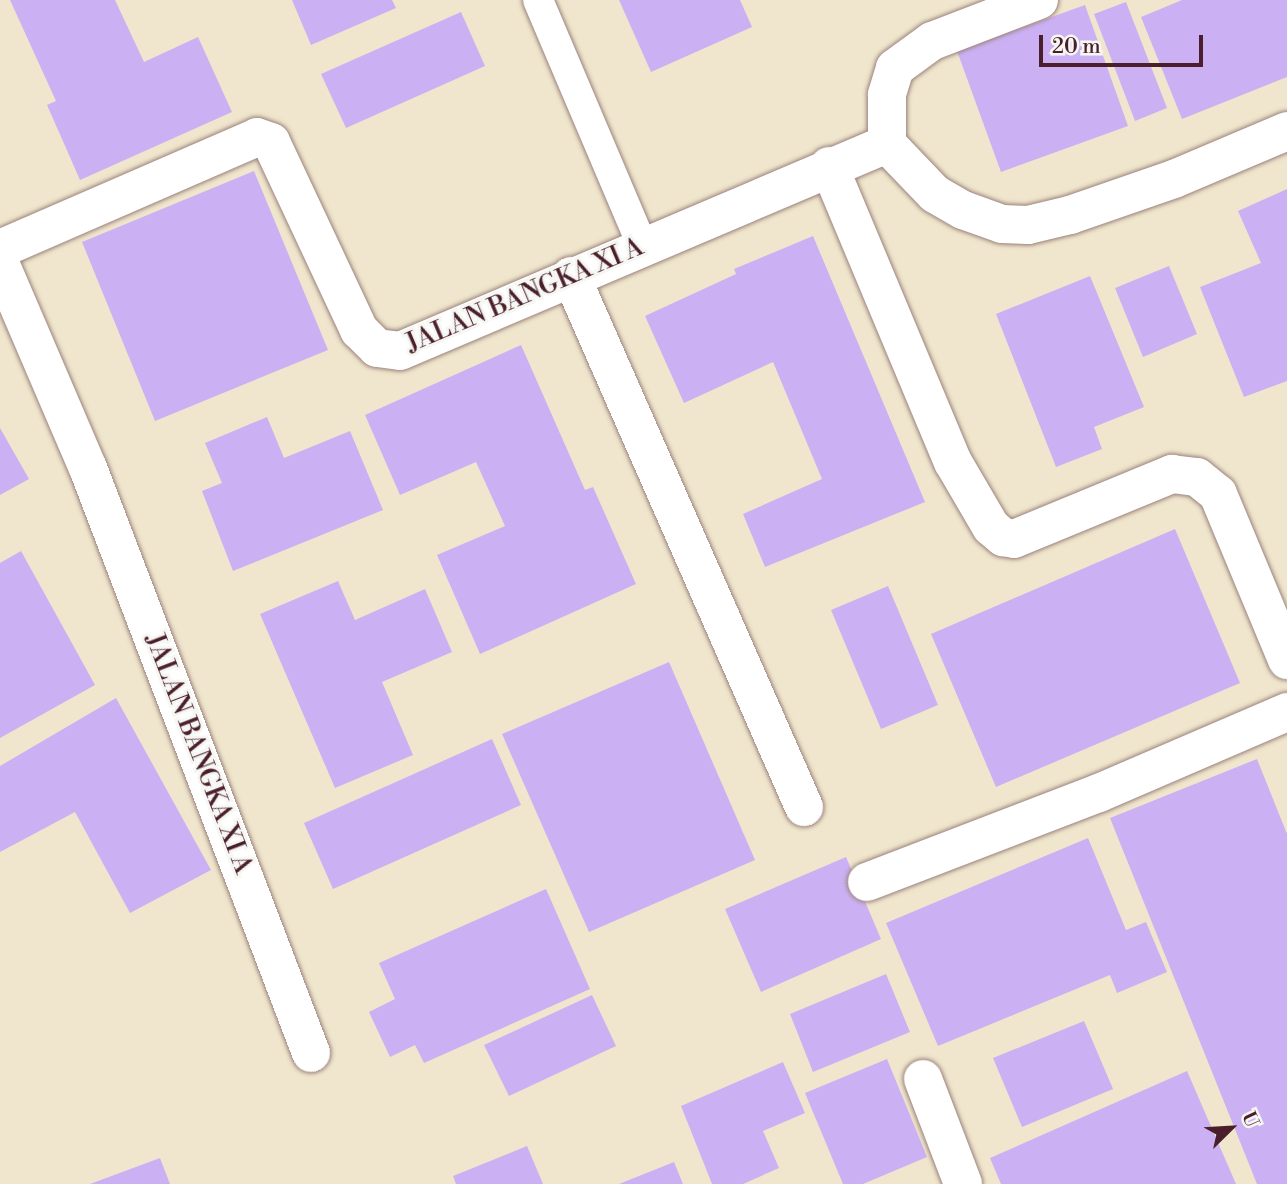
<!DOCTYPE html>
<html>
<head>
<meta charset="utf-8">
<style>
	body { margin:0 }
	#map { position:relative; width:1287px; height:1184px; overflow:hidden; background:#efe6cd; font-family:"Libre Bodoni",serif }
	div>[style] { position:absolute }
	[style*='--x'] { left:calc(var(--x)*1px); top:calc(var(--y)*1px); width:calc(var(--w)*1px); rotate:calc(var(--a)*1deg) }
	.building>* { inset:0; background:#cbb1f4 }
	.roads { filter:drop-shadow(0 0 2px #9c827c) drop-shadow(0 0 2px #9c827c) }
	.lane>* { height:30px; margin:-15px; padding:0 15px; transform-origin:15px; border-radius:15px; background:#fff }
	.street>* { height:38px; margin:-19px; padding:0 19px; transform-origin:19px; border-radius:19px; background:#fff }
	span { translate:-50% -50%; white-space:nowrap; text-align:center; line-height:1.15; -webkit-text-stroke:6px #f6f6f2; paint-order:stroke }
	.street-label { font-size:26px; color:#4a1f2b }
	.north { position:absolute; left:1196px; top:1093px; width:70px; height:70px; -webkit-text-stroke:5px #f6f6f2; paint-order:stroke; rotate:66deg; font-size:19px; font-weight:700; line-height:28px; text-align:center; color:#4a1f2b }
	.north::after { content:''; display:block; margin:auto; width:24px; height:32px; background:#4a1f2b; clip-path:polygon(50% 0,100% 100%,50% 72%,0 100%) }
	.scale { position:absolute; left:1039px; top:35px; width:164px; height:32px; box-sizing:border-box; border:4px solid #4a1f2b; border-top:0; padding-left:9px; font-size:21px; line-height:24px; white-space:nowrap; color:#4a1f2b; -webkit-text-stroke:5px #f6f6f2; paint-order:stroke }
</style>
</head>
<body>
<div id="map">
	<div class="building">
		<div style="clip-path:polygon(10px 0,115px 0,144px 62px,198px 37px,232px 112px,80px 180px,47px 105px,56px 101px)"></div>
		<div style="clip-path:polygon(292px 0,392px 0,396px 8px,311px 45px)"></div>
		<div style="clip-path:polygon(619px 0,740px 0,752px 27px,651px 72px)"></div>
		<div style="clip-path:polygon(1182px 0,1287px 0,1287px 77px,1182px 119px,1141px 17px)"></div>
		<div style="clip-path:polygon(1126px 2px,1167px 108px,1135px 121px,1094px 14px)"></div>
		<div style="clip-path:polygon(1085px 5px,1128px 126px,1001px 172px,957px 51px)"></div>
		<div style="clip-path:polygon(461px 12px,485px 66px,346px 128px,321px 74px)"></div>
		<div style="clip-path:polygon(254px 171px,328px 350px,155px 421px,82px 242px)"></div>
		<div style="clip-path:polygon(1287px 189px,1287px 381px,1244px 397px,1200px 287px,1261px 263px,1238px 211px)"></div>
		<div style="clip-path:polygon(813px 236px,925px 502px,765px 567px,743px 514px,822px 479px,773px 362px,684px 403px,645px 316px,736px 274px,734px 269px)"></div>
		<div style="clip-path:polygon(1169px 266px,1197px 334px,1143px 357px,1115px 288px)"></div>
		<div style="clip-path:polygon(1090px 276px,1144px 407px,1094px 427px,1102px 449px,1056px 467px,996px 314px)"></div>
		<div style="clip-path:polygon(521px 345px,585px 490px,593px 487px,636px 584px,480px 654px,437px 555px,505px 526px,476px 462px,400px 495px,365px 415px)"></div>
		<div style="clip-path:polygon(267px 417px,284px 458px,350px 431px,383px 510px,233px 571px,202px 491px,222px 483px,205px 443px)"></div>
		<div style="clip-path:polygon(0 428px,29px 479px,0 495px)"></div>
		<div style="clip-path:polygon(1175px 529px,1240px 683px,996px 787px,931px 634px)"></div>
		<div style="clip-path:polygon(21px 551px,95px 685px,0 738px,0 563px)"></div>
		<div style="clip-path:polygon(338px 581px,355px 620px,425px 589px,452px 652px,382px 682px,413px 755px,335px 788px,260px 614px)"></div>
		<div style="clip-path:polygon(888px 586px,938px 705px,881px 729px,831px 610px)"></div>
		<div style="clip-path:polygon(669px 662px,755px 860px,589px 932px,502px 734px)"></div>
		<div style="clip-path:polygon(116px 698px,211px 870px,130px 913px,75px 812px,0 852px,0 766px)"></div>
		<div style="clip-path:polygon(492px 739px,521px 805px,333px 889px,304px 823px)"></div>
		<div style="clip-path:polygon(1257px 759px,1287px 834px,1287px 1184px,1257px 1184px,1110px 818px)"></div>
		<div style="clip-path:polygon(1088px 838px,1126px 930px,1146px 922px,1167px 972px,1117px 993px,1110px 975px,938px 1046px,886px 923px)"></div>
		<div style="clip-path:polygon(846px 857px,881px 939px,761px 992px,725px 909px)"></div>
		<div style="clip-path:polygon(546px 889px,590px 989px,424px 1063px,415px 1045px,390px 1057px,369px 1012px,395px 999px,379px 963px)"></div>
		<div style="clip-path:polygon(886px 974px,910px 1032px,813px 1072px,790px 1014px)"></div>
		<div style="clip-path:polygon(592px 995px,616px 1046px,509px 1096px,484px 1045px)"></div>
		<div style="clip-path:polygon(1084px 1021px,1113px 1089px,1022px 1127px,993px 1058px)"></div>
		<div style="clip-path:polygon(887px 1059px,927px 1157px,863px 1184px,843px 1184px,805px 1093px)"></div>
		<div style="clip-path:polygon(783px 1062px,805px 1113px,763px 1131px,779px 1168px,743px 1184px,712px 1184px,681px 1106px)"></div>
		<div style="clip-path:polygon(1187px 1071px,1236px 1184px,1001px 1184px,990px 1158px)"></div>
		<div style="clip-path:polygon(527px 1146px,543px 1184px,456px 1184px,453px 1176px)"></div>
		<div style="clip-path:polygon(160px 1158px,170px 1184px,90px 1184px)"></div>
		<div style="clip-path:polygon(674px 1162px,683px 1184px,619px 1184px)"></div>
	</div>
	<div class="roads">
		<div class="lane">
			<div style="--x:538;--y:0;--w:268;--a:67"></div>
		</div>
		<div class="street">
			<div style="--x:1039;--y:0;--w:115;--a:159"></div>
			<div style="--x:932;--y:41;--w:46;--a:143.9"></div>
			<div style="--x:895;--y:68;--w:28;--a:107"></div>
			<div style="--x:887;--y:95;--w:49;--a:90"></div>
			<div style="--x:887;--y:144;--w:69;--a:46.2"></div>
			<div style="--x:935;--y:194;--w:32;--a:30"></div>
			<div style="--x:963;--y:210;--w:41;--a:19.7"></div>
			<div style="--x:1002;--y:224;--w:26;--a:2"></div>
			<div style="--x:1028;--y:225;--w:43;--a:-13.4"></div>
			<div style="--x:1070;--y:215;--w:110;--a:-19.1"></div>
			<div style="--x:1174;--y:179;--w:123;--a:-23"></div>
			<div style="--x:829;--y:166;--w:321;--a:67.3"></div>
			<div style="--x:953;--y:462;--w:75;--a:59.7"></div>
			<div style="--x:991;--y:527;--w:16;--a:40"></div>
			<div style="--x:1003;--y:537;--w:11;--a:10"></div>
			<div style="--x:1014;--y:539;--w:171;--a:-22.4"></div>
			<div style="--x:1172;--y:474;--w:25;--a:7"></div>
			<div style="--x:1197;--y:477;--w:27;--a:39"></div>
			<div style="--x:1218;--y:494;--w:180;--a:67.4"></div>
			<div style="--x:0;--y:249;--w:280;--a:-23.5"></div>
			<div style="--x:257;--y:137;--w:15;--a:20"></div>
			<div style="--x:271;--y:142;--w:208;--a:64.9"></div>
			<div style="--x:359;--y:330;--w:25;--a:45"></div>
			<div style="--x:377;--y:348;--w:23;--a:7"></div>
			<div style="--x:400;--y:351;--w:529;--a:-23.03"></div>
			<div style="--x:0;--y:263;--w:223;--a:66.8"></div>
			<div style="--x:88;--y:468;--w:626;--a:69.13"></div>
			<div style="--x:571;--y:276;--w:580;--a:66.31"></div>
			<div style="--x:867;--y:882;--w:248;--a:-21"></div>
			<div style="--x:1099;--y:793;--w:205;--a:-23.3"></div>
			<div style="--x:923;--y:1079;--w:112;--a:69.1"></div>
		</div>
	</div>
	<div class="street-label">
		<span style="left:525px;top:296px;rotate:-23deg">JALAN BANGKA XI A</span>
		<span style="left:198px;top:754px;rotate:69deg">JALAN BANGKA XI A</span>
	</div>
	<div class="north">U</div>
	<div class="scale">20 m</div>
</div>
</body>
</html>
